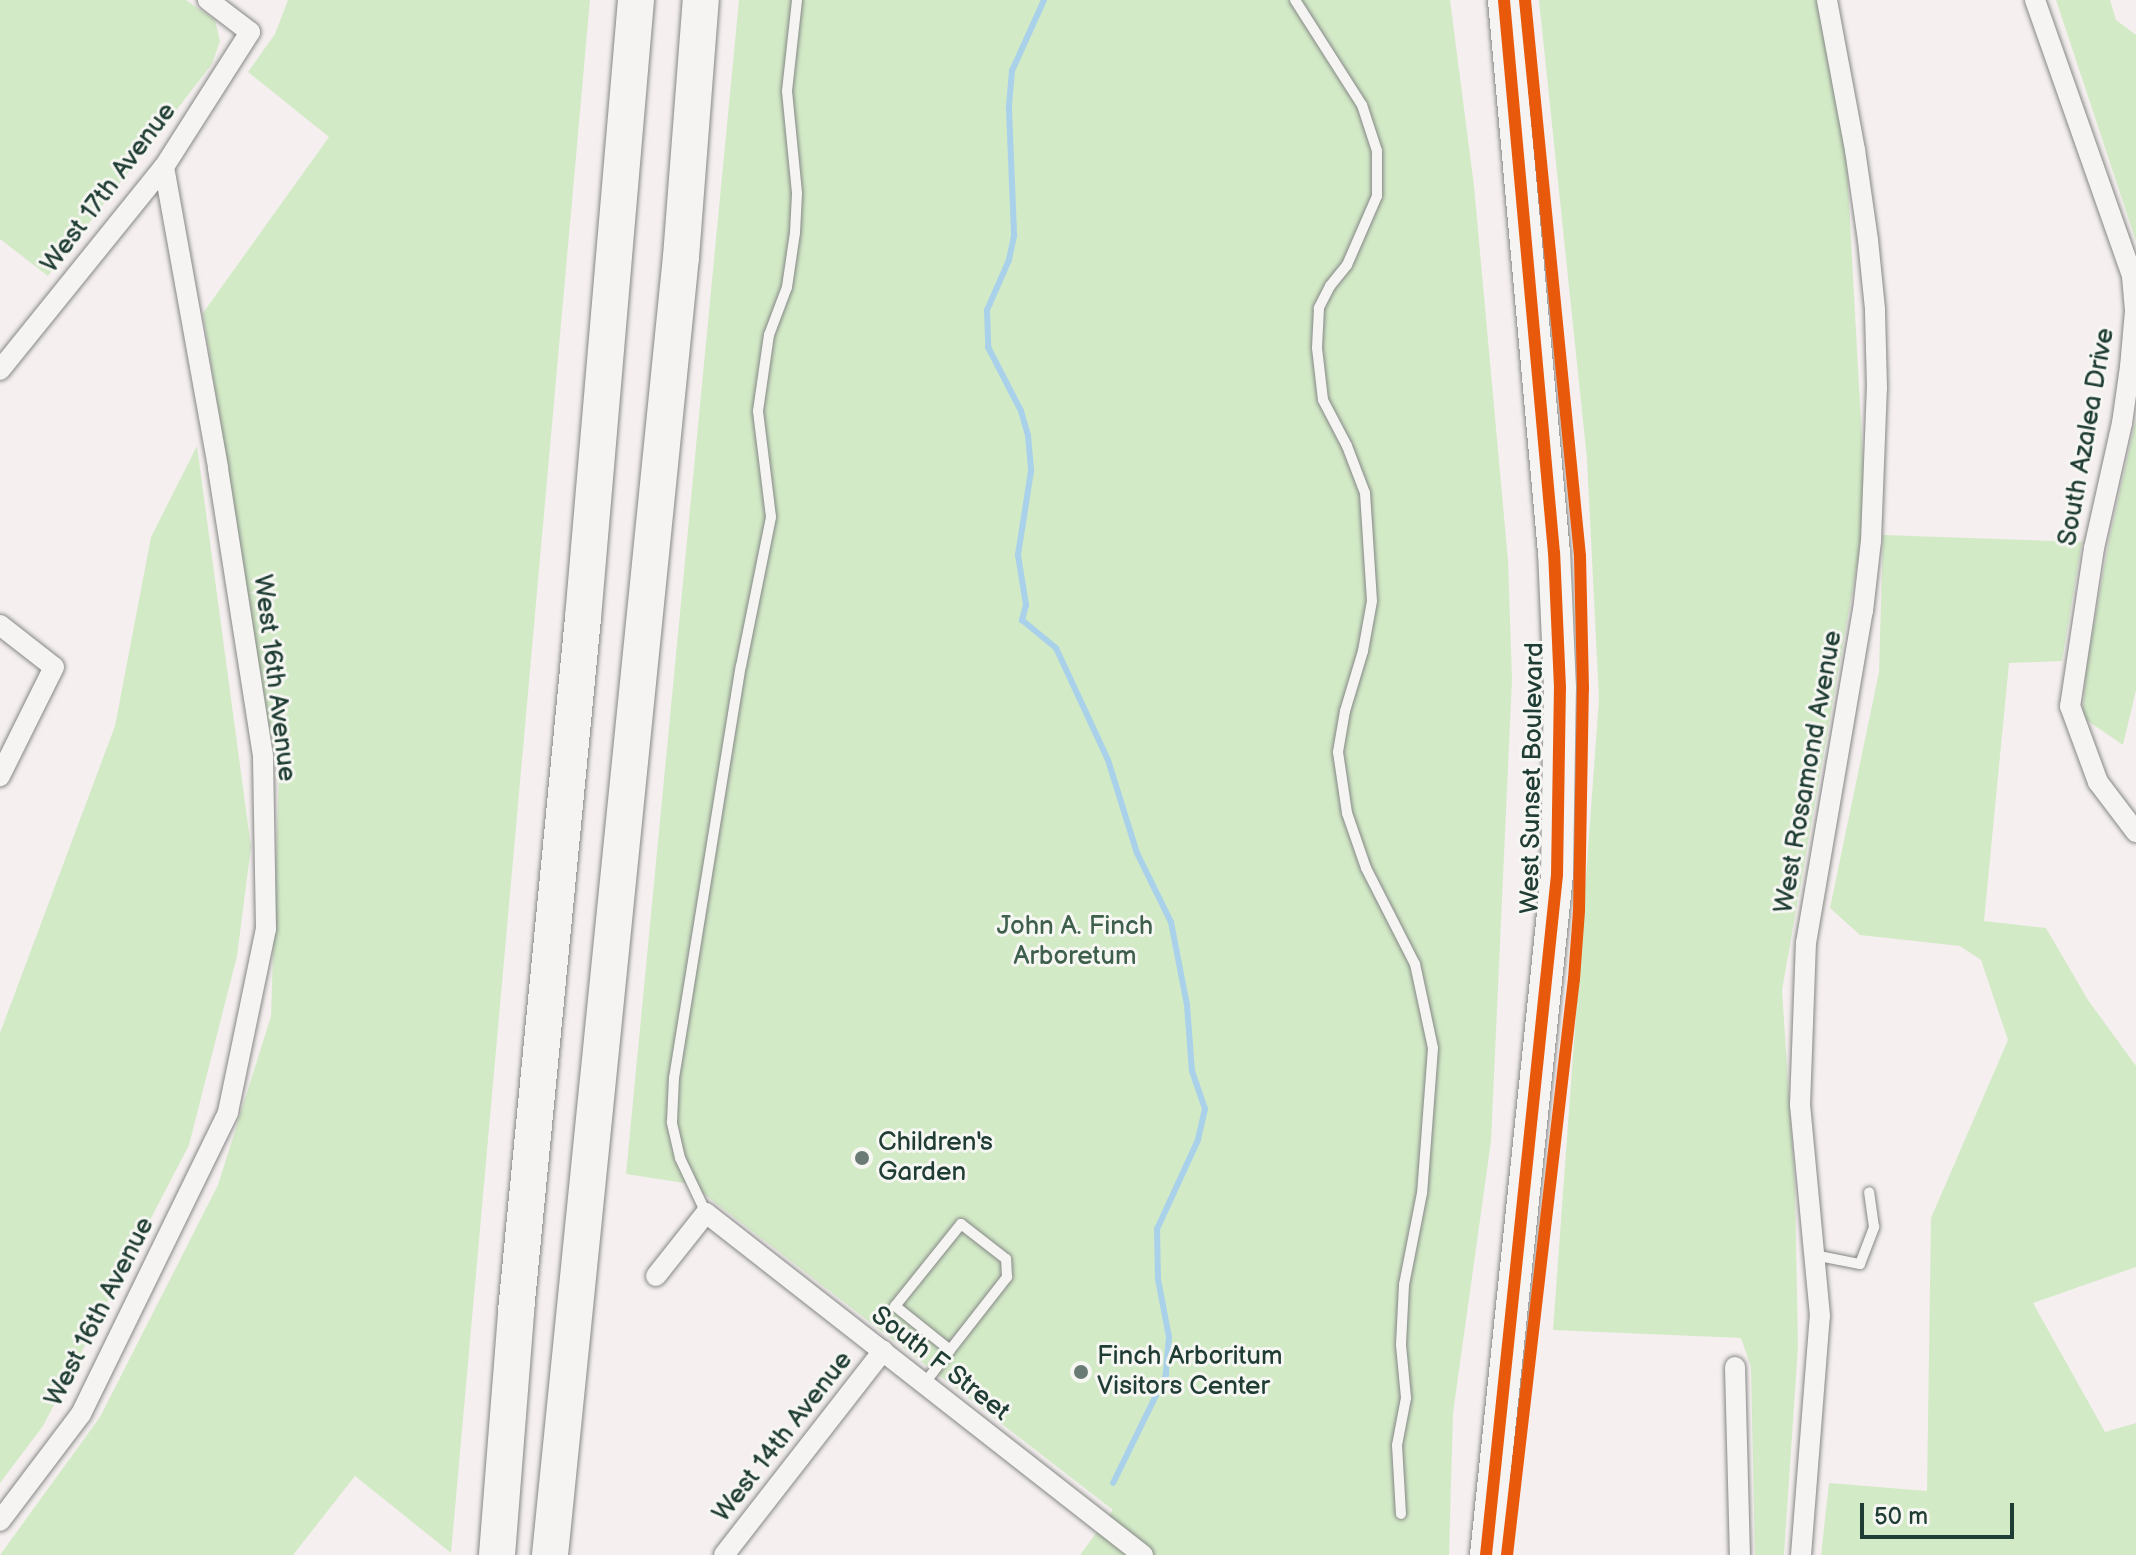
<!DOCTYPE html>
<html>
<head>
<meta charset="utf-8">
<style>
	body { margin:0 }
	#map { position:relative; width:2136px; height:1555px; overflow:hidden; background:#f5efef; font-family:"Balsamiq Sans",sans-serif }
	div>[style] { position:absolute }
	[style*='--x'] { left:calc(var(--x)*1px); top:calc(var(--y)*1px); width:calc(var(--w)*1px); rotate:calc(var(--a)*1deg) }
	.green>* { inset:0; background:#d3eac7 }
	.stream>* { height:6px; margin:-3px; padding:0 3px; transform-origin:3px; border-radius:3px; background:#a9d1ea }
	.roads { filter:drop-shadow(0 0 2px #858886) drop-shadow(0 0 2px #858886) }
	.lane>* { height:10px; margin:-5px; padding:0 5px; transform-origin:5px; border-radius:5px; background:#f5f4f2 }
	.street>* { height:20px; margin:-10px; padding:0 10px; transform-origin:10px; border-radius:10px; background:#f5f4f2 }
	.primary>* { height:32px; margin:-16px; padding:0 16px; transform-origin:16px; border-radius:16px; background:#f5f4f2 }
	.highway>* { height:36px; margin:-18px; padding:0 18px; transform-origin:18px; border-radius:18px; background:#f5f4f2 }
	.cycleway>* { height:12px; margin:-6px; padding:0 6px; transform-origin:6px; border-radius:6px; background:#e8590c }
	.dots>* { width:22px; height:22px; translate:-50% -50%; box-sizing:border-box; border:4px solid #f6f6f2; border-radius:50% }
	span { translate:-50% -50%; white-space:nowrap; text-align:center; line-height:1.15; -webkit-text-stroke:6px #f6f6f2; paint-order:stroke }
	.street-label { font-size:26px; color:#1f3d34 }
	.park-label { font-size:26px; color:#3d5f4b }
	.poi-label { font-size:26px; color:#1f3d34 }
	.left { translate:0 -50%; text-align:left }
	.scale { position:absolute; left:1860px; top:1503px; width:154px; height:36px; box-sizing:border-box; border:4px solid #1f3d34; border-top:0; padding-left:10px; font-size:24px; line-height:28px; white-space:nowrap; color:#1f3d34; -webkit-text-stroke:6px #f6f6f2; paint-order:stroke }
</style>
</head>
<body>
<div id="map">
	<div class="green">
		<div style="clip-path:polygon(0 0,186px 0,215px 20px,220px 41px,212px 64px,48px 276px,0 239px)"></div>
		<div style="clip-path:polygon(288px 0,590px 0,451px 1553px,355px 1476px,293px 1555px,0 1555px,100px 1417px,218px 1185px,271px 1016px,279px 771px,267px 718px,203px 313px,329px 137px,248px 72px,275px 34px)"></div>
		<div style="clip-path:polygon(739px 0,1450px 0,1474px 186px,1508px 560px,1512px 679px,1491px 1141px,1453px 1413px,1449px 1555px,1080px 1555px,1113px 1510px,691px 1184px,626px 1174px)"></div>
		<div style="clip-path:polygon(1539px 0,1819px 0,1846px 148px,1866px 514px,1782px 990px,1795px 1186px,1798px 1347px,1784px 1555px,1755px 1555px,1751px 1367px,1741px 1338px,1553px 1330px,1599px 699px,1587px 459px)"></div>
		<div style="clip-path:polygon(2056px 0,2110px 0,2116px 20px,2136px 35px,2136px 241px)"></div>
		<div style="clip-path:polygon(2136px 419px,2136px 690px,2123px 745px,2082px 717px,2087px 664px,2109px 540px)"></div>
		<div style="clip-path:polygon(197px 446px,251px 847px,237px 956px,189px 1145px,43px 1426px,0 1483px,0 1033px,115px 726px,151px 537px)"></div>
		<div style="clip-path:polygon(1883px 535px,2082px 542px,2062px 661px,2009px 663px,1984px 921px,2046px 928px,2088px 1000px,2136px 1066px,2136px 1267px,2033px 1303px,2105px 1432px,2136px 1423px,2136px 1555px,1821px 1555px,1829px 1483px,1927px 1491px,1931px 1218px,2008px 1040px,1981px 960px,1960px 946px,1860px 935px,1830px 908px,1879px 672px)"></div>
	</div>
	<div class="stream">
		<div style="--x:1044;--y:0;--w:78;--a:114.3"></div>
		<div style="--x:1012;--y:71;--w:38;--a:95"></div>
		<div style="--x:1009;--y:109;--w:127;--a:87.7"></div>
		<div style="--x:1014;--y:236;--w:25;--a:102"></div>
		<div style="--x:1009;--y:260;--w:55;--a:113.7"></div>
		<div style="--x:987;--y:310;--w:37;--a:88"></div>
		<div style="--x:988;--y:347;--w:72;--a:62.7"></div>
		<div style="--x:1021;--y:411;--w:25;--a:74"></div>
		<div style="--x:1028;--y:435;--w:36;--a:85"></div>
		<div style="--x:1031;--y:471;--w:85;--a:98.8"></div>
		<div style="--x:1018;--y:555;--w:51;--a:80.9"></div>
		<div style="--x:1026;--y:605;--w:16;--a:105"></div>
		<div style="--x:1022;--y:620;--w:44;--a:39.5"></div>
		<div style="--x:1056;--y:648;--w:123;--a:65.1"></div>
		<div style="--x:1108;--y:760;--w:97;--a:72.7"></div>
		<div style="--x:1137;--y:853;--w:77;--a:63.8"></div>
		<div style="--x:1171;--y:922;--w:85;--a:79.1"></div>
		<div style="--x:1187;--y:1005;--w:66;--a:85.7"></div>
		<div style="--x:1192;--y:1071;--w:40;--a:71.1"></div>
		<div style="--x:1205;--y:1109;--w:32;--a:103"></div>
		<div style="--x:1198;--y:1140;--w:98;--a:114.7"></div>
		<div style="--x:1157;--y:1229;--w:50;--a:88.9"></div>
		<div style="--x:1158;--y:1279;--w:59;--a:79.3"></div>
		<div style="--x:1169;--y:1337;--w:38;--a:95"></div>
		<div style="--x:1166;--y:1375;--w:120;--a:116.1"></div>
	</div>
	<div class="roads">
		<div class="lane">
			<div style="--x:1295;--y:0;--w:125;--a:57.5"></div>
			<div style="--x:1362;--y:105;--w:48;--a:71.9"></div>
			<div style="--x:1377;--y:151;--w:45;--a:90"></div>
			<div style="--x:1377;--y:196;--w:75;--a:113.5"></div>
			<div style="--x:1347;--y:265;--w:27;--a:129"></div>
			<div style="--x:1330;--y:286;--w:25;--a:117"></div>
			<div style="--x:1319;--y:308;--w:40;--a:92.9"></div>
			<div style="--x:1317;--y:348;--w:52;--a:83.4"></div>
			<div style="--x:1323;--y:400;--w:52;--a:62.4"></div>
			<div style="--x:1347;--y:446;--w:50;--a:69"></div>
			<div style="--x:1365;--y:493;--w:108;--a:86.3"></div>
			<div style="--x:1372;--y:601;--w:51;--a:100.2"></div>
			<div style="--x:1363;--y:651;--w:63;--a:106.7"></div>
			<div style="--x:1345;--y:711;--w:42;--a:99.7"></div>
			<div style="--x:1338;--y:752;--w:62;--a:81.6"></div>
			<div style="--x:1347;--y:813;--w:58;--a:70.9"></div>
			<div style="--x:1366;--y:868;--w:108;--a:63"></div>
			<div style="--x:1415;--y:964;--w:86;--a:77.9"></div>
			<div style="--x:1433;--y:1048;--w:145;--a:94.3"></div>
			<div style="--x:1422;--y:1193;--w:94;--a:101.1"></div>
			<div style="--x:1404;--y:1285;--w:60;--a:92.9"></div>
			<div style="--x:1401;--y:1345;--w:53;--a:84.6"></div>
			<div style="--x:1406;--y:1398;--w:48;--a:100.8"></div>
			<div style="--x:1397;--y:1445;--w:69;--a:86.7"></div>
			<div style="--x:706;--y:1213;--w:61;--a:-115.3"></div>
			<div style="--x:680;--y:1158;--w:37;--a:-103"></div>
			<div style="--x:672;--y:1122;--w:44;--a:-87.4"></div>
			<div style="--x:674;--y:1078;--w:417;--a:-80.8"></div>
			<div style="--x:741;--y:666;--w:152;--a:-78.6"></div>
			<div style="--x:771;--y:517;--w:107;--a:-97"></div>
			<div style="--x:758;--y:411;--w:77;--a:-81.8"></div>
			<div style="--x:769;--y:335;--w:51;--a:-69.4"></div>
			<div style="--x:787;--y:287;--w:55;--a:-81.6"></div>
			<div style="--x:795;--y:233;--w:40;--a:-87.1"></div>
			<div style="--x:797;--y:193;--w:102;--a:-95.6"></div>
			<div style="--x:787;--y:91;--w:92;--a:-83.7"></div>
			<div style="--x:1814;--y:1255;--w:47;--a:11.1"></div>
			<div style="--x:1860;--y:1264;--w:40;--a:-69"></div>
			<div style="--x:1874;--y:1227;--w:35;--a:-98"></div>
			<div style="--x:924;--y:1384;--w:43;--a:-52.6"></div>
			<div style="--x:950;--y:1350;--w:93;--a:-52"></div>
			<div style="--x:1007;--y:1277;--w:18;--a:-93"></div>
			<div style="--x:1006;--y:1259;--w:57;--a:-142.1"></div>
			<div style="--x:961;--y:1224;--w:105;--a:128.8"></div>
			<div style="--x:895;--y:1306;--w:70;--a:38.7"></div>
		</div>
		<div class="street">
			<div style="--x:2035;--y:0;--w:293;--a:70.6"></div>
			<div style="--x:2132;--y:276;--w:35;--a:85"></div>
			<div style="--x:2135;--y:311;--w:56;--a:95.1"></div>
			<div style="--x:2130;--y:367;--w:57;--a:98.1"></div>
			<div style="--x:2122;--y:423;--w:128;--a:102.6"></div>
			<div style="--x:2094;--y:548;--w:160;--a:98.6"></div>
			<div style="--x:2070;--y:706;--w:81;--a:69.8"></div>
			<div style="--x:2098;--y:782;--w:63;--a:52.8"></div>
			<div style="--x:0;--y:370;--w:261;--a:-51.1"></div>
			<div style="--x:164;--y:167;--w:160;--a:-57.5"></div>
			<div style="--x:250;--y:32;--w:53;--a:-142.7"></div>
			<div style="--x:0;--y:625;--w:68;--a:37.9"></div>
			<div style="--x:54;--y:667;--w:122;--a:116.4"></div>
			<div style="--x:656;--y:1276;--w:80;--a:-51.6"></div>
			<div style="--x:706;--y:1213;--w:555;--a:38.05"></div>
			<div style="--x:1735;--y:1367;--w:188;--a:88.5"></div>
			<div style="--x:0;--y:1521;--w:134;--a:-52.9"></div>
			<div style="--x:81;--y:1414;--w:336;--a:-64"></div>
			<div style="--x:228;--y:1112;--w:187;--a:-78.3"></div>
			<div style="--x:266;--y:929;--w:173;--a:-91"></div>
			<div style="--x:263;--y:756;--w:292;--a:-98.9"></div>
			<div style="--x:218;--y:467;--w:305;--a:-100.2"></div>
			<div style="--x:724;--y:1555;--w:259;--a:-52.1"></div>
			<div style="--x:1801;--y:1555;--w:240;--a:-85.5"></div>
			<div style="--x:1820;--y:1316;--w:212;--a:-95.4"></div>
			<div style="--x:1800;--y:1105;--w:162;--a:-87.9"></div>
			<div style="--x:1806;--y:943;--w:337;--a:-80.3"></div>
			<div style="--x:1863;--y:611;--w:70;--a:-83.5"></div>
			<div style="--x:1871;--y:541;--w:153;--a:-87.8"></div>
			<div style="--x:1877;--y:388;--w:79;--a:-91.5"></div>
			<div style="--x:1875;--y:309;--w:69;--a:-95.8"></div>
			<div style="--x:1868;--y:240;--w:91;--a:-98.2"></div>
			<div style="--x:1855;--y:150;--w:153;--a:-100.6"></div>
		</div>
		<div class="primary">
			<div style="--x:1486;--y:1555;--w:684;--a:-84.04"></div>
			<div style="--x:1557;--y:875;--w:187;--a:-89.1"></div>
			<div style="--x:1560;--y:688;--w:135;--a:-92.5"></div>
			<div style="--x:1554;--y:553;--w:555;--a:-95.17"></div>
		</div>
		<div class="highway">
			<div style="--x:497;--y:1555;--w:245;--a:-85.5"></div>
			<div style="--x:516;--y:1311;--w:696;--a:-84.48"></div>
			<div style="--x:583;--y:618;--w:620;--a:-85.1"></div>
			<div style="--x:550;--y:1555;--w:1305;--a:-84.24"></div>
			<div style="--x:681;--y:257;--w:258;--a:-85.6"></div>
		</div>
	</div>
	<div class="cycleway">
		<div style="--x:1486;--y:1555;--w:684;--a:-84.04"></div>
		<div style="--x:1557;--y:875;--w:187;--a:-89.1"></div>
		<div style="--x:1560;--y:688;--w:135;--a:-92.5"></div>
		<div style="--x:1554;--y:553;--w:555;--a:-95.17"></div>
		<div style="--x:1507;--y:1555;--w:580;--a:-83.37"></div>
		<div style="--x:1574;--y:979;--w:68;--a:-85.8"></div>
		<div style="--x:1579;--y:911;--w:222;--a:-89"></div>
		<div style="--x:1583;--y:689;--w:133;--a:-91.3"></div>
		<div style="--x:1580;--y:556;--w:559;--a:-95.65"></div>
	</div>
	<div class="dots">
		<div style="left:862px;top:1158px;background:#6a7b75"></div>
		<div style="left:1081px;top:1372px;background:#6a7b75"></div>
	</div>
	<div class="street-label">
		<span style="left:109px;top:188px;rotate:-53deg">West 17th Avenue</span>
		<span style="left:2087px;top:437px;rotate:-80deg">South Azalea Drive</span>
		<span style="left:274px;top:678px;rotate:83deg">West 16th Avenue</span>
		<span style="left:1809px;top:772px;rotate:-80deg">West Rosamond Avenue</span>
		<span style="left:1533px;top:778px;rotate:-89deg">West Sunset Boulevard</span>
		<span style="left:100px;top:1312px;rotate:-63deg">West 16th Avenue</span>
		<span style="left:940px;top:1364px;rotate:38deg">South F Street</span>
		<span style="left:783px;top:1437px;rotate:-52deg">West 14th Avenue</span>
	</div>
	<div class="park-label">
		<span style="left:1075px;top:942px">John A. Finch<br>Arboretum</span>
	</div>
	<div class="poi-label">
		<span class="left" style="left:878px;top:1158px">Children's<br>Garden</span>
		<span class="left" style="left:1097px;top:1372px">Finch Arboritum<br>Visitors Center</span>
	</div>
	<div class="scale">50 m</div>
</div>
</body>
</html>
